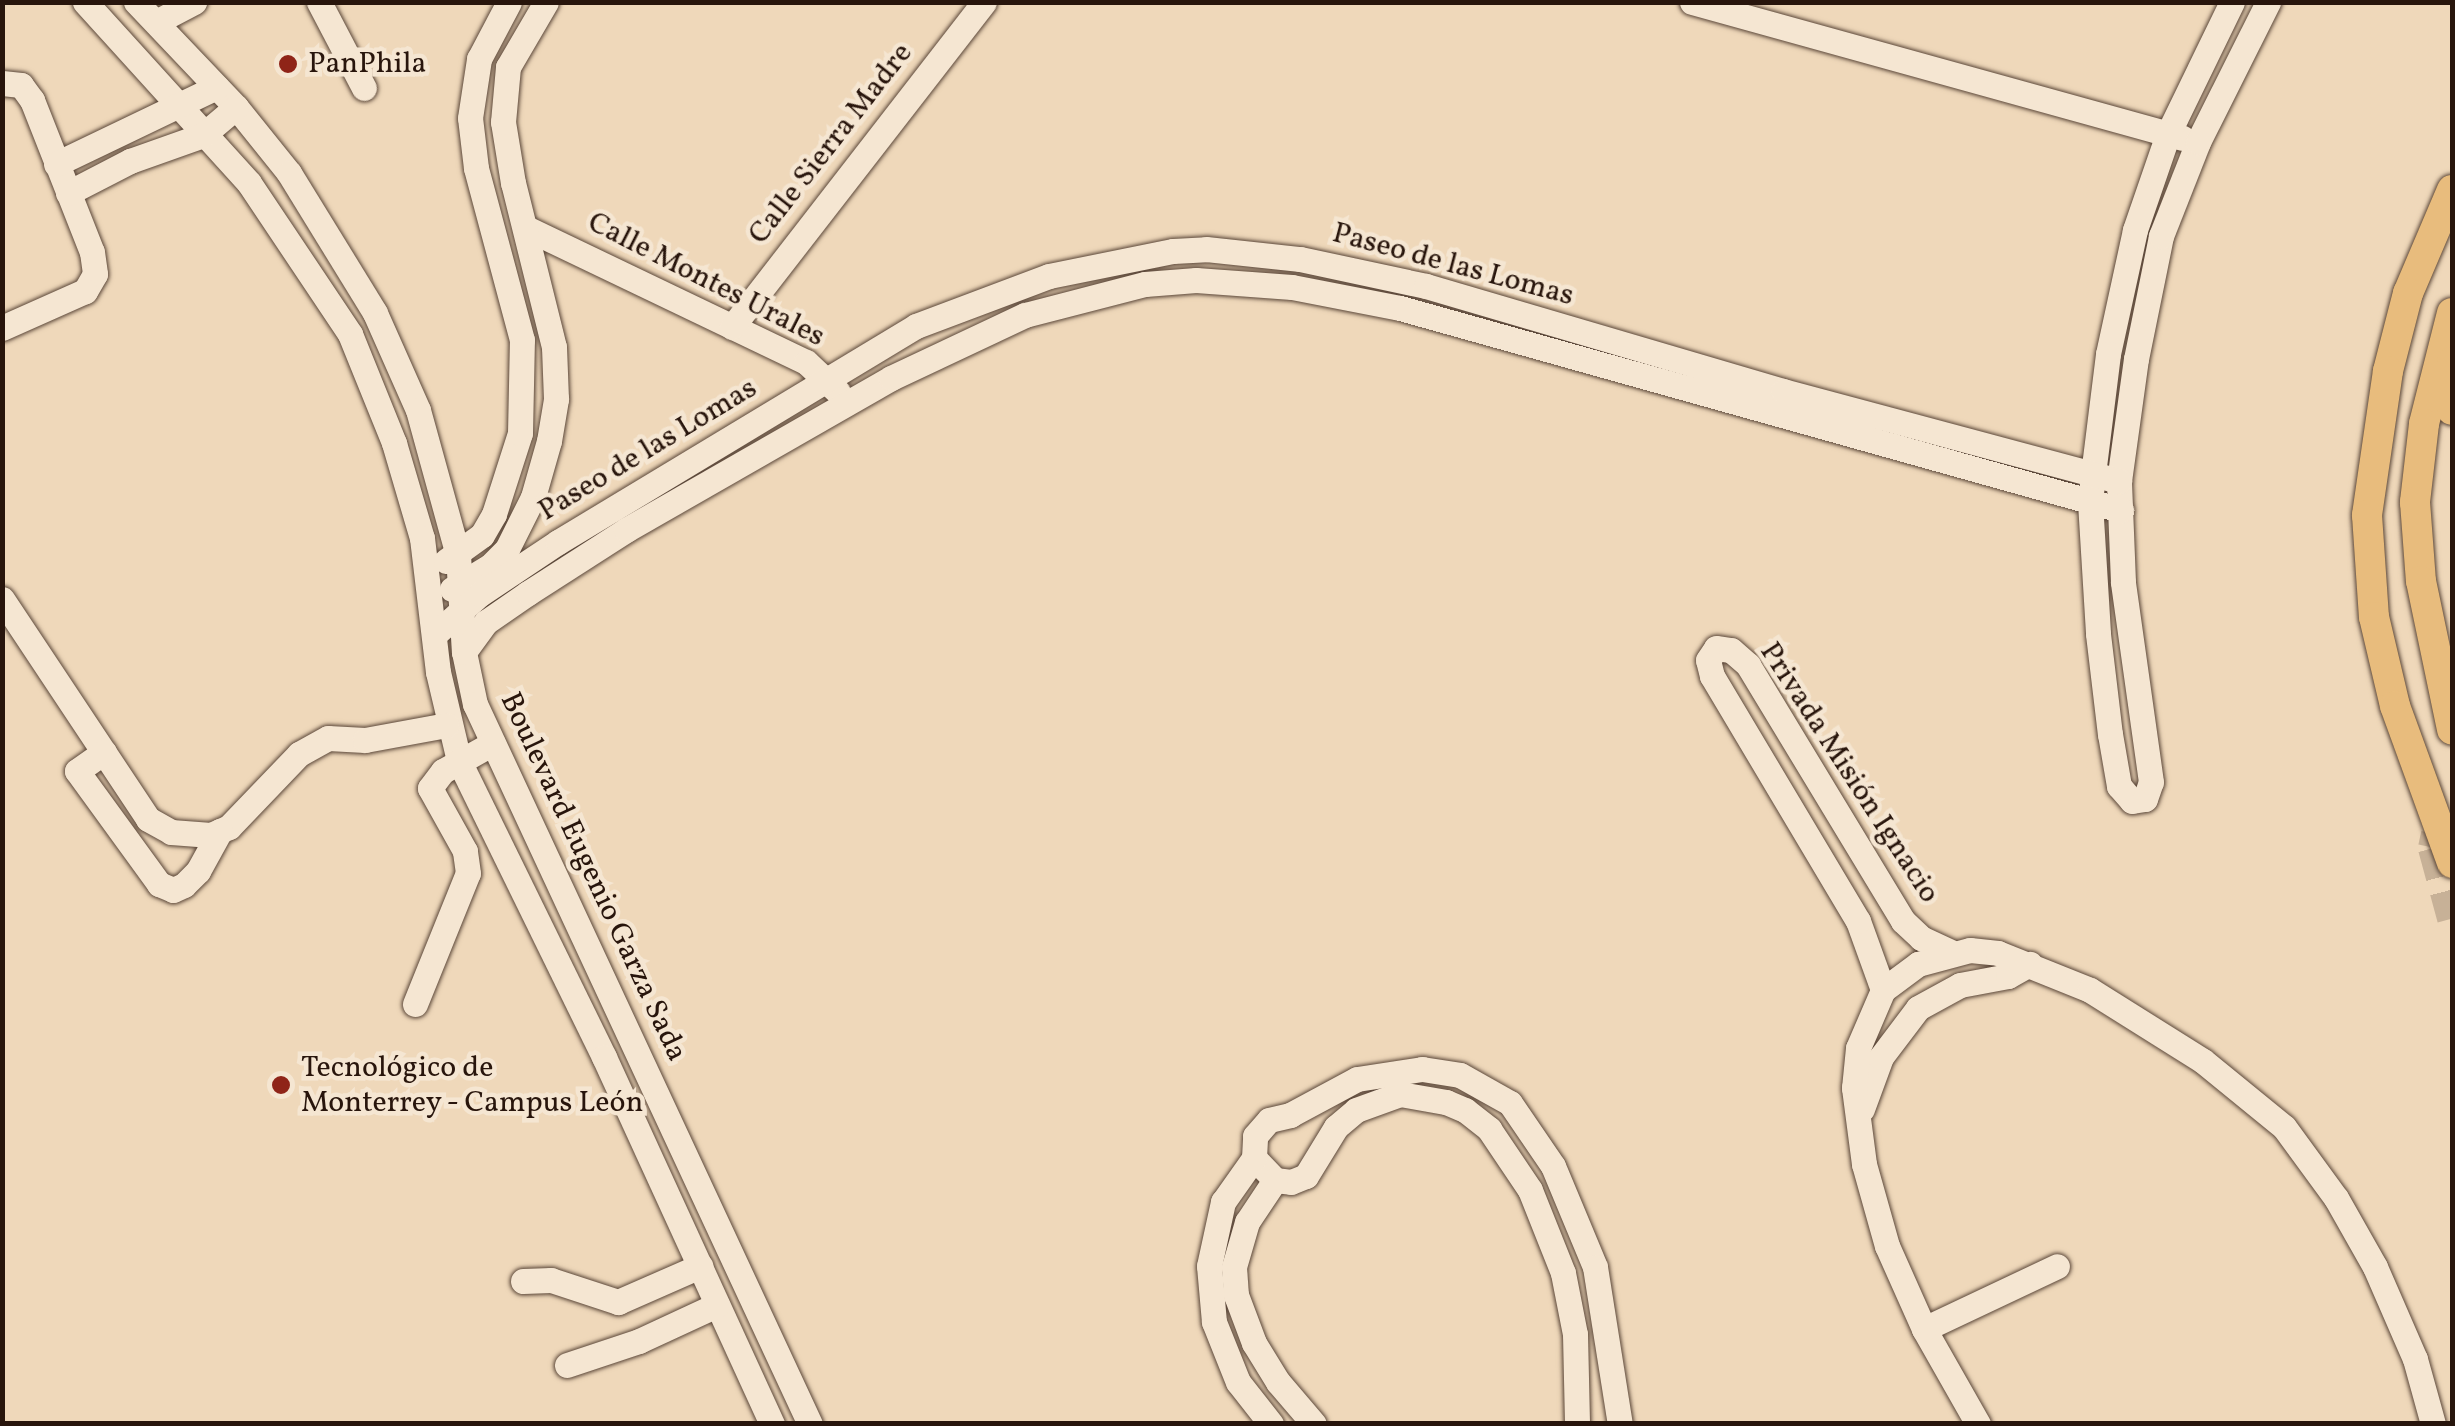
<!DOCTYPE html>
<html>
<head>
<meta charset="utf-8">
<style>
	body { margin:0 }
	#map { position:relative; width:2455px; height:1426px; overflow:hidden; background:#efd8ba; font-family:Vollkorn,serif }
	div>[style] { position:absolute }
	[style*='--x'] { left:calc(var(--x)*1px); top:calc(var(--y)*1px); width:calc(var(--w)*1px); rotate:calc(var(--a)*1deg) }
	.major-tunnel>* { height:30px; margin-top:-15px; transform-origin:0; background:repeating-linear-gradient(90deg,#c7b197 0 30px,transparent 0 45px) }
	.roads { filter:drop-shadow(0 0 2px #5a4638) drop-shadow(0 0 2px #5a4638) }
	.minor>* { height:25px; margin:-12.5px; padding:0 12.5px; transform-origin:12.5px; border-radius:12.5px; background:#f5e6d2 }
	.major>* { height:30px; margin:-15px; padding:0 15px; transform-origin:15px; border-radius:15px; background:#e8bc7d }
	.dots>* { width:28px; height:28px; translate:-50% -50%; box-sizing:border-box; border:5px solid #f5e6d2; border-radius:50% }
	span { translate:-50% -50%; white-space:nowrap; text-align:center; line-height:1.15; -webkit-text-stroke:9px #f5e6d2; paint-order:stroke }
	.poi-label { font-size:30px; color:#28150c }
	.left { translate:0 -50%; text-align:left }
	.street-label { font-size:30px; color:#28150c }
	.frame { position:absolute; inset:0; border:5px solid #28150c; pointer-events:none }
</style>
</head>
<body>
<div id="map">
	<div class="major-tunnel">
		<div style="--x:2450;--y:824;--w:17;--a:144"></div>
		<div style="--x:2436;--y:834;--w:14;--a:102"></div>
		<div style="--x:2433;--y:848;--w:73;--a:74.8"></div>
	</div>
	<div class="roads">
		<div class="minor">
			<div style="--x:85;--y:2;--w:244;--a:47.8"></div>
			<div style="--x:249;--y:183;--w:182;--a:56.2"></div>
			<div style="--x:350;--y:334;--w:118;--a:68"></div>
			<div style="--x:394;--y:443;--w:99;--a:73.6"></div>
			<div style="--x:422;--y:538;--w:135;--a:83.2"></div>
			<div style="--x:438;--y:672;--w:91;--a:76.7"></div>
			<div style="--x:459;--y:761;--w:330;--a:63.9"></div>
			<div style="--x:604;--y:1057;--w:404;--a:65.4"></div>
			<div style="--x:136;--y:2;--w:145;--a:46.4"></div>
			<div style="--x:236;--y:107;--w:85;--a:51.2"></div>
			<div style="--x:289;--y:173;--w:164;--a:58.4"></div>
			<div style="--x:375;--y:313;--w:106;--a:66.1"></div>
			<div style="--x:418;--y:410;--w:150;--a:74.6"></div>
			<div style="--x:458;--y:555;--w:97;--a:86.5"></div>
			<div style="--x:464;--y:652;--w:53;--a:78.1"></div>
			<div style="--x:475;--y:704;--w:794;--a:65.05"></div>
			<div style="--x:319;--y:2;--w:97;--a:62.4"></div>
			<div style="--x:1692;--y:2;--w:509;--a:15.48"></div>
			<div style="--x:2232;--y:2;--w:147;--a:115.9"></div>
			<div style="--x:2168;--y:134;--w:102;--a:109"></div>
			<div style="--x:2135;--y:230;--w:127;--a:102.3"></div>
			<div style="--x:2108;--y:354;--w:121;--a:97.1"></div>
			<div style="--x:2093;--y:474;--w:28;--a:96"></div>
			<div style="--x:2090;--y:502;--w:132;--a:86.5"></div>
			<div style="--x:2098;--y:634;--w:101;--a:83.2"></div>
			<div style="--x:2110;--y:734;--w:53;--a:80.2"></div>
			<div style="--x:2119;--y:786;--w:20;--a:49"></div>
			<div style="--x:2132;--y:801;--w:13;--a:-9"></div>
			<div style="--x:2145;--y:799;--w:18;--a:-71"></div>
			<div style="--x:2151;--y:782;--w:202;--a:-98"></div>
			<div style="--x:2123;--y:582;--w:101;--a:-92.3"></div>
			<div style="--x:2119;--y:481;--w:123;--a:-82.1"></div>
			<div style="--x:2136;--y:359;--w:126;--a:-78.5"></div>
			<div style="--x:2161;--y:236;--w:101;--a:-68.5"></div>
			<div style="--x:2198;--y:142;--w:157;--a:-63.4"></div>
			<div style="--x:158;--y:21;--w:41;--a:-27.8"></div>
			<div style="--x:2;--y:83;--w:19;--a:6"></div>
			<div style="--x:21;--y:85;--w:19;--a:54"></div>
			<div style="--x:32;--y:100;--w:163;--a:68.5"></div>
			<div style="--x:92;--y:252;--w:22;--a:82"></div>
			<div style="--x:95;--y:274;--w:20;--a:120"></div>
			<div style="--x:85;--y:291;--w:91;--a:156"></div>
			<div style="--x:56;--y:164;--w:178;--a:-25.6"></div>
			<div style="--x:68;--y:193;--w:70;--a:-27.3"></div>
			<div style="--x:130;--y:161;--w:77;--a:-19.6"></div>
			<div style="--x:203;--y:135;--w:43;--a:-40.3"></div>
			<div style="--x:526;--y:228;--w:310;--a:25.6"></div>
			<div style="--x:806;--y:362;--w:44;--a:43.2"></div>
			<div style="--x:732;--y:327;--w:411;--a:-52.2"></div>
			<div style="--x:446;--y:561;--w:44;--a:-35.8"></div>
			<div style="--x:482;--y:535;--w:24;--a:-60"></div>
			<div style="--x:494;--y:514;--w:85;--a:-72.2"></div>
			<div style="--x:520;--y:433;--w:93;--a:-88.8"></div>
			<div style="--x:522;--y:340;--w:178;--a:-105"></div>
			<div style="--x:476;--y:168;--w:50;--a:-96.8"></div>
			<div style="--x:470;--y:118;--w:60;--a:-81.3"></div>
			<div style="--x:479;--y:59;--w:64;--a:-62.2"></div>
			<div style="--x:452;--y:589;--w:44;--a:-31.2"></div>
			<div style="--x:490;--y:566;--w:24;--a:-45"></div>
			<div style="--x:507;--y:549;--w:58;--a:-63.4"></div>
			<div style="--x:533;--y:497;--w:58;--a:-74.1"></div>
			<div style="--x:549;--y:441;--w:43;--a:-80.5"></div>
			<div style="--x:556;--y:399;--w:52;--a:-92.2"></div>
			<div style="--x:554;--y:347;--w:169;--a:-104"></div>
			<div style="--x:513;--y:183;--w:62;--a:-99.3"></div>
			<div style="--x:503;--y:122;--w:55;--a:-84.8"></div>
			<div style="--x:508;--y:67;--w:75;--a:-59.7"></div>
			<div style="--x:2;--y:599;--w:264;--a:56.4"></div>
			<div style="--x:148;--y:819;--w:26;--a:29"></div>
			<div style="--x:171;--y:832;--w:40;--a:4.3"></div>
			<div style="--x:211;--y:835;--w:20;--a:-24"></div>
			<div style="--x:229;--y:827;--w:101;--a:-46.2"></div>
			<div style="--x:299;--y:754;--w:33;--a:-29"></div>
			<div style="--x:328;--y:738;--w:37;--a:3"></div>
			<div style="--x:365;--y:740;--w:83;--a:-10.4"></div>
			<div style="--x:434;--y:635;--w:62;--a:-41.7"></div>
			<div style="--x:480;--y:594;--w:94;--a:-33.7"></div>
			<div style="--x:558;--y:542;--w:418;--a:-31.1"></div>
			<div style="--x:916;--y:326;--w:142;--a:-20.6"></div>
			<div style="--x:1049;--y:276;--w:126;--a:-11.4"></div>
			<div style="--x:1173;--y:251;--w:33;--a:-3"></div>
			<div style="--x:1206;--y:249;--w:95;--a:6.1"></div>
			<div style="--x:1300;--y:259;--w:129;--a:12.1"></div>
			<div style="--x:1426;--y:286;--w:372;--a:16.4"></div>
			<div style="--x:1783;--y:391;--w:348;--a:15"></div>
			<div style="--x:464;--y:652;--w:37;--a:-54"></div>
			<div style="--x:486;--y:622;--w:51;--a:-34.6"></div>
			<div style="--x:528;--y:593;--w:117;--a:-32.7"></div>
			<div style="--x:626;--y:530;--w:305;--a:-29.8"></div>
			<div style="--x:891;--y:378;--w:148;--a:-25.2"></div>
			<div style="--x:1025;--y:315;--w:124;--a:-14.5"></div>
			<div style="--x:1145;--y:284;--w:51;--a:-4.5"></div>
			<div style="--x:1196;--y:280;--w:96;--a:4.2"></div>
			<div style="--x:1292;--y:287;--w:110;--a:11"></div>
			<div style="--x:1400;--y:308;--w:749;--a:15.65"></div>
			<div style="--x:104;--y:752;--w:33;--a:145"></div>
			<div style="--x:77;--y:771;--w:140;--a:54"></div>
			<div style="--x:159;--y:884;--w:15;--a:23"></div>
			<div style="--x:173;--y:890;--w:12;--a:-24"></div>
			<div style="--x:184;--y:885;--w:20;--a:-45"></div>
			<div style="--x:198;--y:871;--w:46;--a:-61.2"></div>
			<div style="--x:1883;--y:990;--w:73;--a:-109.9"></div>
			<div style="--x:1858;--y:921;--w:285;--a:-120.8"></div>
			<div style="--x:1712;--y:676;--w:16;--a:-104"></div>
			<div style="--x:1708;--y:660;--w:14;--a:-56"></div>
			<div style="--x:1716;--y:648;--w:15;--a:8"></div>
			<div style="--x:1731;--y:650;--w:23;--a:41"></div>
			<div style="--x:1748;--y:665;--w:299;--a:58.8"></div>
			<div style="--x:1903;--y:921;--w:25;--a:43"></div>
			<div style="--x:1921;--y:938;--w:35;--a:25"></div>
			<div style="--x:415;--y:1004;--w:141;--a:-68"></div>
			<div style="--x:468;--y:873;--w:22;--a:-98"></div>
			<div style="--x:465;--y:851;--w:72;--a:-119.1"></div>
			<div style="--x:430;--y:788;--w:21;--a:-53"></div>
			<div style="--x:443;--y:771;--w:57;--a:-29.2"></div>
			<div style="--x:1862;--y:1109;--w:55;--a:-69.9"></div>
			<div style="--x:1881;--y:1057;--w:61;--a:-52.9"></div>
			<div style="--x:1918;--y:1008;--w:48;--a:-28.7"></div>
			<div style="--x:1960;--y:985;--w:49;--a:-10.6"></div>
			<div style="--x:2008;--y:976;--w:25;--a:-29"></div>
			<div style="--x:1254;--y:1158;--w:30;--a:46"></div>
			<div style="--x:1275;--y:1180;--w:16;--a:7"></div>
			<div style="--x:1291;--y:1182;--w:16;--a:-22"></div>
			<div style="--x:1306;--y:1176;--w:57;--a:-58.5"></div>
			<div style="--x:1336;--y:1127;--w:26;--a:-40"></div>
			<div style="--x:1356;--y:1110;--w:47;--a:-20"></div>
			<div style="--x:1400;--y:1094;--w:47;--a:9.9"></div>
			<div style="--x:1446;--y:1102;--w:21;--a:23"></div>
			<div style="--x:1465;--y:1110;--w:31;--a:38"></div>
			<div style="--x:1489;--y:1129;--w:73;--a:56.1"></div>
			<div style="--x:1530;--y:1190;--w:89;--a:68.3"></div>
			<div style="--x:1563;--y:1273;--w:62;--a:78.9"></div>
			<div style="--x:1575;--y:1334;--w:90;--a:88.7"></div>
			<div style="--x:1275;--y:1180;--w:50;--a:123.7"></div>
			<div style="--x:1247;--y:1222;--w:47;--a:106.1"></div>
			<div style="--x:1234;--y:1267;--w:28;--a:86"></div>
			<div style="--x:1236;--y:1295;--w:51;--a:69.4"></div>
			<div style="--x:1254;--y:1343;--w:46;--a:58.4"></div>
			<div style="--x:1278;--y:1382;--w:55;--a:49.4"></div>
			<div style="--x:523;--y:1281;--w:28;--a:-2"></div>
			<div style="--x:551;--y:1280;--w:71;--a:18.2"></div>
			<div style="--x:618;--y:1302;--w:90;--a:-23.7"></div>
			<div style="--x:1924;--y:1329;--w:147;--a:-25.3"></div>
			<div style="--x:567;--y:1365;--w:76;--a:-18.4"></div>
			<div style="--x:639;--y:1341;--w:86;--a:-24.8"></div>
			<div style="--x:1271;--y:1424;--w:53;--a:-128.2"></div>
			<div style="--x:1238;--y:1382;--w:65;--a:-111.8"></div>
			<div style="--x:1214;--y:1322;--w:56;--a:-95.1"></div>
			<div style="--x:1209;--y:1266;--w:66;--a:-77.7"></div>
			<div style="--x:1223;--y:1202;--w:54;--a:-54.8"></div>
			<div style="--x:1254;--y:1158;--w:22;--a:-87"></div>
			<div style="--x:1255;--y:1136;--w:21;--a:-49"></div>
			<div style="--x:1269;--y:1120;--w:22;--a:-13"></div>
			<div style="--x:1290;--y:1115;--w:76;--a:-28.2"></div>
			<div style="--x:1357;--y:1079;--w:66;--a:-8.7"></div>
			<div style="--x:1422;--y:1069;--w:38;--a:9"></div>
			<div style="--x:1460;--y:1075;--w:57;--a:29.2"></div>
			<div style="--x:1510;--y:1103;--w:76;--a:55.7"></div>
			<div style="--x:1553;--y:1166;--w:109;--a:67.4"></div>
			<div style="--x:1595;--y:1267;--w:159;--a:81"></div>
			<div style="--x:1978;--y:1424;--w:109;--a:-119.6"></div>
			<div style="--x:1924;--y:1329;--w:91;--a:-114"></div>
			<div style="--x:1887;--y:1246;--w:85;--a:-105.7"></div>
			<div style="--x:1864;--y:1164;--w:77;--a:-97.5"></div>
			<div style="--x:1854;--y:1088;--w:40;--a:-84.3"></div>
			<div style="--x:1858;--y:1048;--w:63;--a:-66.7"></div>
			<div style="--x:1883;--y:990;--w:44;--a:-36.6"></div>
			<div style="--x:1918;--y:964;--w:54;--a:-15.1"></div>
			<div style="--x:1970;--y:950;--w:28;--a:6"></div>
			<div style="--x:1998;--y:953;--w:99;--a:21.9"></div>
			<div style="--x:2090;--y:990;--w:133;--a:32.1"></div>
			<div style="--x:2203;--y:1061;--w:104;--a:39.2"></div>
			<div style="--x:2284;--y:1127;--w:88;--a:53.8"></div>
			<div style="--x:2336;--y:1198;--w:79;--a:60.5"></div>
			<div style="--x:2375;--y:1267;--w:100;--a:66.5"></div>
			<div style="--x:2415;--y:1359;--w:67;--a:74.5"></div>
		</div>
		<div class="major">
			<div style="--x:2452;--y:190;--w:112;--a:113.1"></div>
			<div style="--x:2408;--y:293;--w:81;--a:104.4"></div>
			<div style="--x:2388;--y:371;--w:146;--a:98.3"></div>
			<div style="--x:2367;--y:515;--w:102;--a:86.1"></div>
			<div style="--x:2374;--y:617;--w:91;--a:76.7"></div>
			<div style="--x:2395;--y:706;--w:167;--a:70"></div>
			<div style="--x:2452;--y:313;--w:114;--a:104.2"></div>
			<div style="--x:2424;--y:424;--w:79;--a:96.6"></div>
			<div style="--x:2415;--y:502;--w:79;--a:85.7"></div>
			<div style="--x:2421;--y:581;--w:152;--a:78.2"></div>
			<div style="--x:2452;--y:362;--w:48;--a:90"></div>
		</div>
	</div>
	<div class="dots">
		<div style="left:288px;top:64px;background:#8f2418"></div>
		<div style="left:281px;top:1085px;background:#8f2418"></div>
	</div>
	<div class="poi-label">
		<span class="left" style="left:308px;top:64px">PanPhila</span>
		<span class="left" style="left:301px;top:1085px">Tecnológico de<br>Monterrey - Campus León</span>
	</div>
	<div class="street-label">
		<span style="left:831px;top:144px;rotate:-52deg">Calle Sierra Madre</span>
		<span style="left:1453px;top:265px;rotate:15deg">Paseo de las Lomas</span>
		<span style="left:706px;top:280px;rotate:27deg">Calle Montes Urales</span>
		<span style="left:648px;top:450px;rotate:-31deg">Paseo de las Lomas</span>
		<span style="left:1849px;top:773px;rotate:57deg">Privada Misión Ignacio</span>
		<span style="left:593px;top:877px;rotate:65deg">Boulevard Eugenio Garza Sada</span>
	</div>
	<div class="frame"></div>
</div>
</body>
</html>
